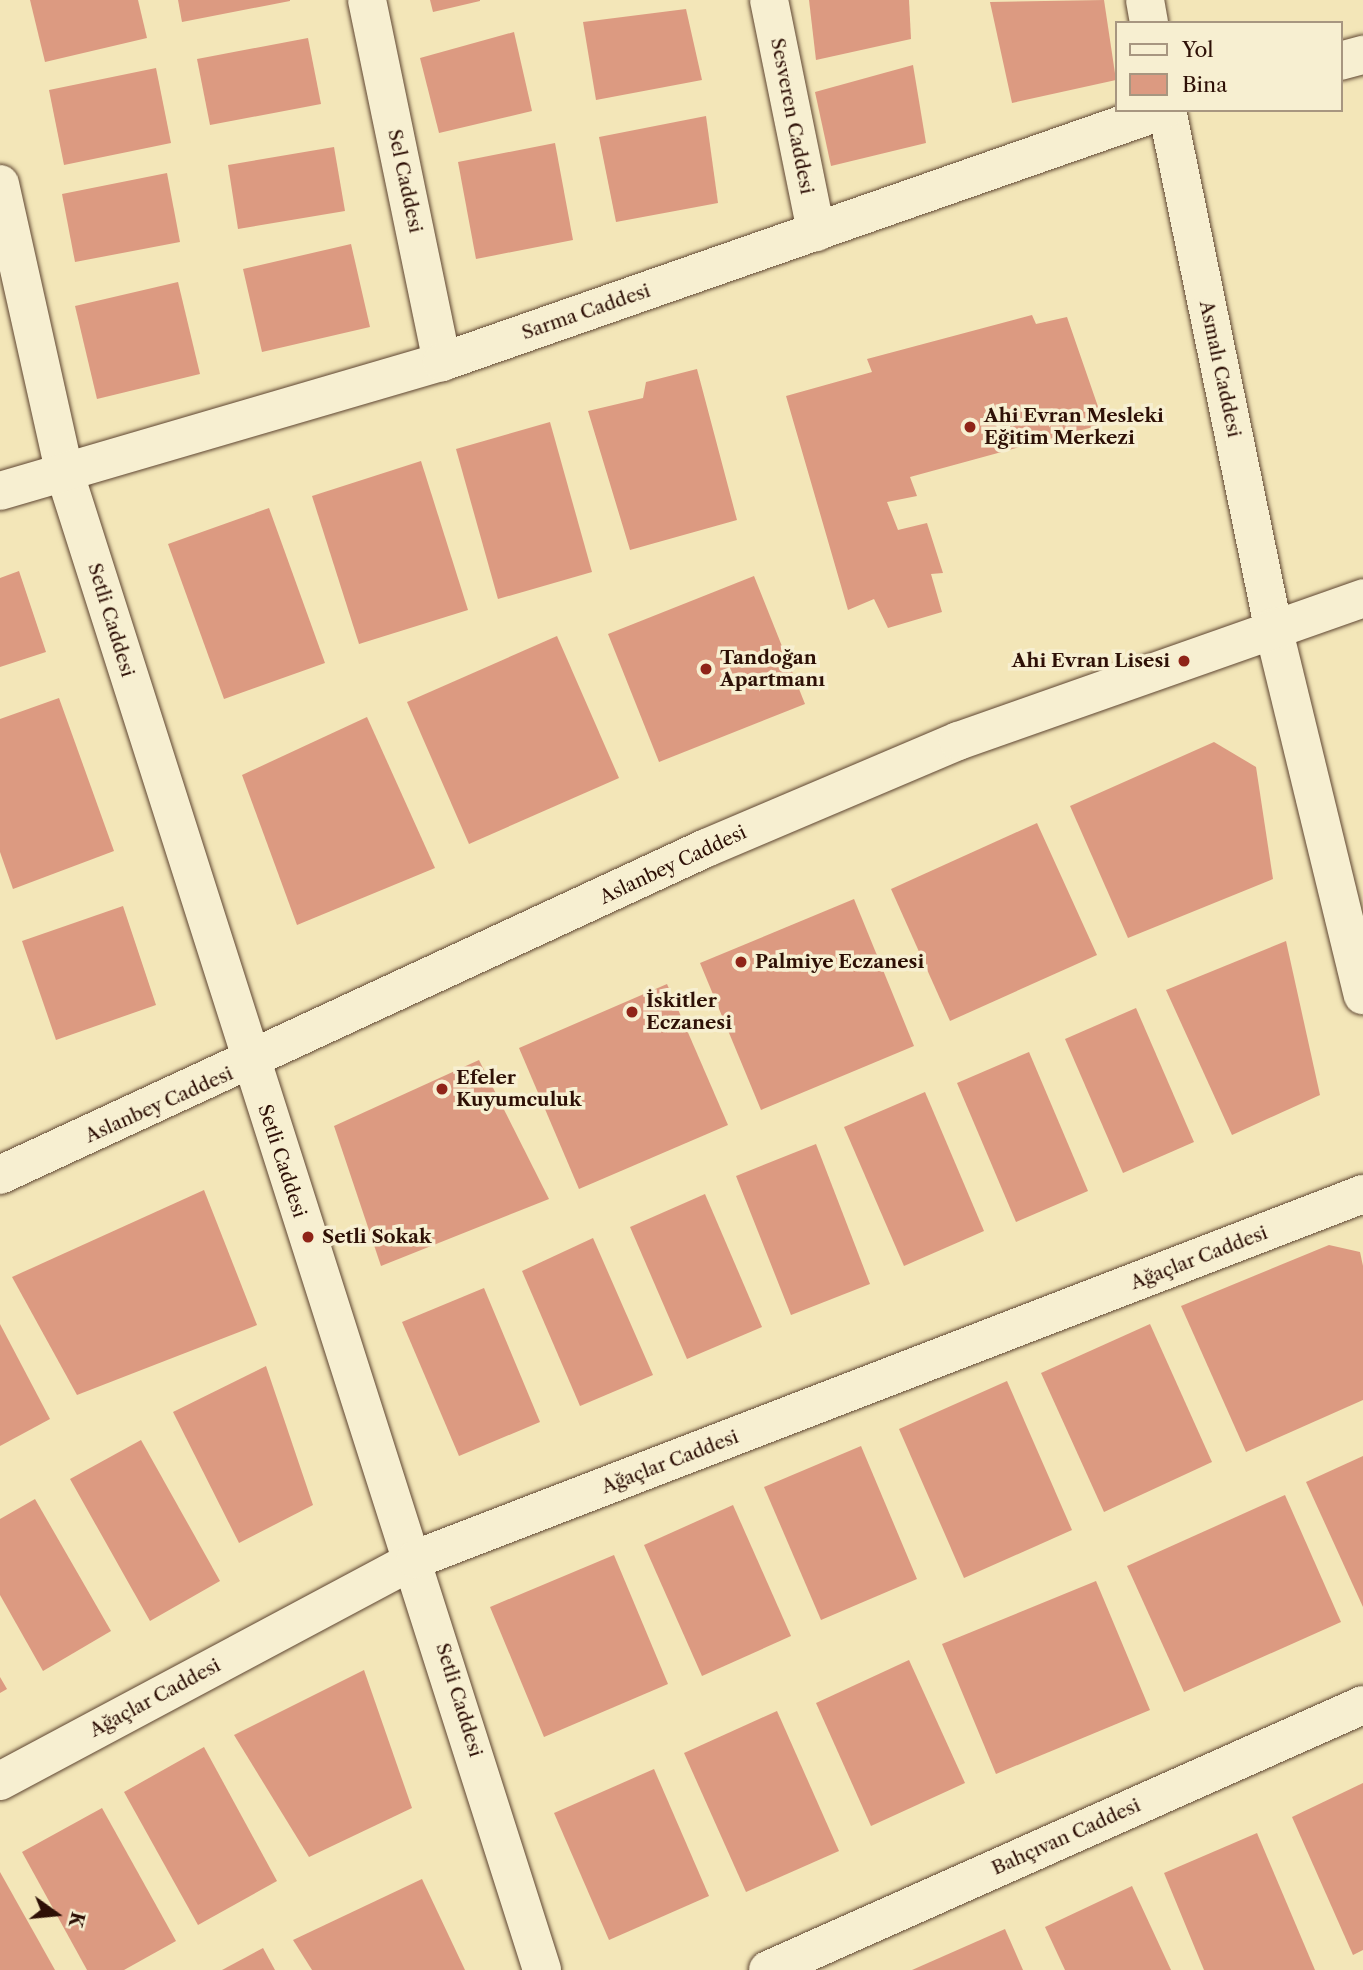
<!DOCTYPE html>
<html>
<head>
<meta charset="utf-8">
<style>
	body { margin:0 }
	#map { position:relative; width:1363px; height:1970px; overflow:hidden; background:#f3e6b8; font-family:"Libre Caslon Text",serif }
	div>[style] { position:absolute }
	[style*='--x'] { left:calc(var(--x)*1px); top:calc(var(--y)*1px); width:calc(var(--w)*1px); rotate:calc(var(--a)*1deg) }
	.building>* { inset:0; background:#dc9a81 }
	.roads { filter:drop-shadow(0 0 2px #5f4632) drop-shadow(0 0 2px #5f4632) }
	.minor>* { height:38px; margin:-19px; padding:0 19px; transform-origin:19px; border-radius:19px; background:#f7efd1 }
	.tertiary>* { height:38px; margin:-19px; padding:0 19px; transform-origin:19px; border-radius:19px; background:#f7efd1 }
	.dots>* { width:19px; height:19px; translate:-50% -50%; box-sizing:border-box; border:4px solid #f7efd1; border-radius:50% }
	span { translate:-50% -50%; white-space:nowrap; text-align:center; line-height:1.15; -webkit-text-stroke:7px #f7efd1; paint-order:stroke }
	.street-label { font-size:19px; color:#2e1006 }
	.poi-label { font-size:19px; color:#2e1006; font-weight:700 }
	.left { translate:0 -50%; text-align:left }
	.right { translate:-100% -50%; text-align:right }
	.legend { position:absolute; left:1115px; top:21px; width:228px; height:91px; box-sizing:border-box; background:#f7efd1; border:2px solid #a79680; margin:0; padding:9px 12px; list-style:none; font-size:21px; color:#2e1006 }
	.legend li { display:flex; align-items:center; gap:14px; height:35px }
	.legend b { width:35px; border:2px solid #a79680 }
	.north { position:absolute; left:21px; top:1879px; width:70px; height:70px; -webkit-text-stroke:5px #f7efd1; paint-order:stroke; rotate:105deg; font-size:19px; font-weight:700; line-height:28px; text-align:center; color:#2e1006 }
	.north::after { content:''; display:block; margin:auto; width:24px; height:32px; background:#2e1006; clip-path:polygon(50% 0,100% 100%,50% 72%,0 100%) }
</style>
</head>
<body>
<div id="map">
	<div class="building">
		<div style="clip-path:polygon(30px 0,138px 0,147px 38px,45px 62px)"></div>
		<div style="clip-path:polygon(178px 0,290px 0,290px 1px,182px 22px)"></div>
		<div style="clip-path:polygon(430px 0,480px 0,480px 1px,433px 12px)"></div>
		<div style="clip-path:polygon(809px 0,909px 0,911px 39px,816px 60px)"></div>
		<div style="clip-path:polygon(1104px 0,1116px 80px,1012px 103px,990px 2px)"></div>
		<div style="clip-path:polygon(686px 9px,702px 80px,596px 100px,583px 22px)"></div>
		<div style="clip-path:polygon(514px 32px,532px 111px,439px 133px,420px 58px)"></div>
		<div style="clip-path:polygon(308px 38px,321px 104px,210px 125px,197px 59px)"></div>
		<div style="clip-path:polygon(913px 65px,926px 143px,831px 166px,815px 92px)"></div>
		<div style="clip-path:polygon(156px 68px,171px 143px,64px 165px,49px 90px)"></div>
		<div style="clip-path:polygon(706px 116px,718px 203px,616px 222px,599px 137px)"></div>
		<div style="clip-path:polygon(555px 143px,573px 240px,476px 259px,458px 162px)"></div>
		<div style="clip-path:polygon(334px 147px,345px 211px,238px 229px,228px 165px)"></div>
		<div style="clip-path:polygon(167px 173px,180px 242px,75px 262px,62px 194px)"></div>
		<div style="clip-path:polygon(351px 244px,370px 327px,262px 352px,243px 269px)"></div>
		<div style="clip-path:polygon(178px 282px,200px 374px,97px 399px,75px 306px)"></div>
		<div style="clip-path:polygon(1032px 315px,1036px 324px,1067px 317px,1104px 424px,910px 477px,917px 496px,887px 502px,898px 530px,927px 523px,943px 573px,931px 574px,942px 612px,888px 628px,874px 599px,848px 610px,786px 396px,872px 372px,867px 359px)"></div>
		<div style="clip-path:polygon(697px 369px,737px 520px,630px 550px,588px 411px,643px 398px,646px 382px)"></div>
		<div style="clip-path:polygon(550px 422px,592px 572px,498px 599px,456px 449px)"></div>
		<div style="clip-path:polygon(421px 461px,468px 610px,359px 644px,312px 496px)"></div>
		<div style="clip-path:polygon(269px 508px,325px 663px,224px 699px,168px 544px)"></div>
		<div style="clip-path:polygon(19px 571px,46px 652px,0 667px,0 578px)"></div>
		<div style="clip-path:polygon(754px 576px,805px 704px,659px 762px,608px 634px)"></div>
		<div style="clip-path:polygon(557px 636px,619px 778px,469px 844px,407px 702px)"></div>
		<div style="clip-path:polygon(59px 698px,114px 851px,13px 889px,0 852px,0 719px)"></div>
		<div style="clip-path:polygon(367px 717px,435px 868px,297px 925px,242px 775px)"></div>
		<div style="clip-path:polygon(1214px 742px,1256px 767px,1273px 879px,1128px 938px,1070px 806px)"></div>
		<div style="clip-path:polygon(1037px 823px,1097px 955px,950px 1021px,891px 889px)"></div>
		<div style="clip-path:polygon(854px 899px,914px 1046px,761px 1110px,700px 963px)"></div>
		<div style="clip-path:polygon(123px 906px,156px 1005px,56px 1040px,22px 941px)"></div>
		<div style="clip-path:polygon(1286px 941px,1320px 1095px,1232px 1135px,1166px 990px)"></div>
		<div style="clip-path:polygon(667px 984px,728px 1125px,579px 1189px,519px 1048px)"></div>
		<div style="clip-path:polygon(1136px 1008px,1194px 1142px,1123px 1173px,1065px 1039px)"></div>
		<div style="clip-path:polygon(1029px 1052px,1088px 1191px,1016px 1222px,957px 1083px)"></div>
		<div style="clip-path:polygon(479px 1060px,549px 1199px,381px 1266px,334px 1126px)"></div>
		<div style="clip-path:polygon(925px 1092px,984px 1231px,904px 1266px,844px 1127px)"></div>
		<div style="clip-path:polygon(816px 1144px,870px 1284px,791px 1315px,736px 1176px)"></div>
		<div style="clip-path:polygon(204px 1190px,257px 1325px,77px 1395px,12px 1277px)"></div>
		<div style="clip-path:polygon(705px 1194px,762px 1327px,687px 1359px,630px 1227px)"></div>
		<div style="clip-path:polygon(593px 1238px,653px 1375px,580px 1406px,522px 1271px)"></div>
		<div style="clip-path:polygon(1329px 1245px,1360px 1252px,1363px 1266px,1363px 1400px,1246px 1452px,1181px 1306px)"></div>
		<div style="clip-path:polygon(484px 1288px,540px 1422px,459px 1456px,402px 1322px)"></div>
		<div style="clip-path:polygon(0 1324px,50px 1419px,0 1446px)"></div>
		<div style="clip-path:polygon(1150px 1324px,1212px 1462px,1104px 1512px,1041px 1373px)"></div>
		<div style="clip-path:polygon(266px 1366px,313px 1505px,239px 1543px,173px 1412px)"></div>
		<div style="clip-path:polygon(1007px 1381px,1072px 1530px,964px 1578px,899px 1429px)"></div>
		<div style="clip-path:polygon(141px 1440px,220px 1581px,150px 1621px,70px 1479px)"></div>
		<div style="clip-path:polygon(861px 1446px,917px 1579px,821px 1620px,764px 1487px)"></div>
		<div style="clip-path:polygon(1363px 1456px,1363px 1607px,1306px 1482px)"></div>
		<div style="clip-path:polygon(1285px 1495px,1341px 1622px,1184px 1692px,1127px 1566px)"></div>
		<div style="clip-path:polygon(35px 1499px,111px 1631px,43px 1671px,0 1595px,0 1519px)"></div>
		<div style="clip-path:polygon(733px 1505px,791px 1636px,702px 1676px,644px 1545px)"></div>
		<div style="clip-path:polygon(614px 1555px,668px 1684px,544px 1737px,490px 1607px)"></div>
		<div style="clip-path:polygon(1096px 1581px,1150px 1710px,996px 1774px,942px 1644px)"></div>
		<div style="clip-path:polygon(909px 1660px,965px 1783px,871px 1826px,816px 1703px)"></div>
		<div style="clip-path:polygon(364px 1670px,412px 1808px,309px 1857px,234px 1735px)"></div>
		<div style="clip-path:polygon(0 1677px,7px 1689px,0 1693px)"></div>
		<div style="clip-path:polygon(777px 1711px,839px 1851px,746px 1892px,684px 1753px)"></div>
		<div style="clip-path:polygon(204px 1747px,277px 1881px,198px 1925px,124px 1792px)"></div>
		<div style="clip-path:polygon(654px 1769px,709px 1896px,609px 1940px,554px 1813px)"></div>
		<div style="clip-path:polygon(1363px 1783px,1363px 1950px,1353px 1955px,1292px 1817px)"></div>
		<div style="clip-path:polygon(102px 1808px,176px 1941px,124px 1970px,87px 1970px,22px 1852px)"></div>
		<div style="clip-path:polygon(1257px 1833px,1315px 1970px,1204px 1970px,1164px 1873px)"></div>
		<div style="clip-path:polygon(0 1872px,55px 1970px,0 1970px)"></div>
		<div style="clip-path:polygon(422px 1879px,465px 1970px,312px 1970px,293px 1940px)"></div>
		<div style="clip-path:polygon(1132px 1886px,1171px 1970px,1065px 1970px,1045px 1927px)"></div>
		<div style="clip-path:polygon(1005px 1929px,1023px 1970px,912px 1970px)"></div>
		<div style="clip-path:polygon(263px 1948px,275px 1970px,222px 1970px)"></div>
	</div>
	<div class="roads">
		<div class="minor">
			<div style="--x:367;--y:0;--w:370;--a:78.3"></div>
			<div style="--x:769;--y:0;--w:237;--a:78.5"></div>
			<div style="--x:1145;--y:0;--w:23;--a:80"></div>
			<div style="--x:1340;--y:61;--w:24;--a:-15"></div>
			<div style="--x:1167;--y:110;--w:528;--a:78.41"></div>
			<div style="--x:1273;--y:627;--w:379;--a:76.3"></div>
			<div style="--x:0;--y:184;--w:294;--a:77.4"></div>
			<div style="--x:64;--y:471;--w:1573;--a:72.31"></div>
			<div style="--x:0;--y:491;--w:460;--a:-16.3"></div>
			<div style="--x:442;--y:362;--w:765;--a:-19.24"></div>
			<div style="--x:0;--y:1781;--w:472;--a:-28.1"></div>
			<div style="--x:416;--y:1559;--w:1015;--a:-21.08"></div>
			<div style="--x:768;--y:1970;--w:651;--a:-24.01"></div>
		</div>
		<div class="tertiary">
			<div style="--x:0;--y:1175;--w:778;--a:-24.85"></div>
			<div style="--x:706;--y:848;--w:274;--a:-23"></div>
			<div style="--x:958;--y:741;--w:430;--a:-19.4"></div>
		</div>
	</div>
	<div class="dots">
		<div style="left:970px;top:427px;background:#8f2418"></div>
		<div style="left:1184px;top:661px;background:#8f2418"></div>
		<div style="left:706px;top:669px;background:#8f2418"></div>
		<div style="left:741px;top:962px;background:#8f2418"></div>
		<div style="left:632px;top:1012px;background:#8f2418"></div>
		<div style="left:442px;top:1089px;background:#8f2418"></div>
		<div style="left:308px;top:1237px;background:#8f2418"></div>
	</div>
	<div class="street-label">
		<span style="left:792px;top:116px;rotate:79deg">Sesveren Caddesi</span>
		<span style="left:405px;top:181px;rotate:78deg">Sel Caddesi</span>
		<span style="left:586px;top:312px;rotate:-19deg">Sarma Caddesi</span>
		<span style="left:1220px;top:369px;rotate:78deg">Asmalı Caddesi</span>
		<span style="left:111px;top:620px;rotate:73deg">Setli Caddesi</span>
		<span style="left:673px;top:865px;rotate:-25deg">Aslanbey Caddesi</span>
		<span style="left:159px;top:1105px;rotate:-24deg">Aslanbey Caddesi</span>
		<span style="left:282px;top:1161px;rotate:72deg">Setli Caddesi</span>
		<span style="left:1199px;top:1258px;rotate:-21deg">Ağaçlar Caddesi</span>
		<span style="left:670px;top:1462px;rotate:-21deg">Ağaçlar Caddesi</span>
		<span style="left:155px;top:1698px;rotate:-28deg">Ağaçlar Caddesi</span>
		<span style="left:459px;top:1700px;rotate:73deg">Setli Caddesi</span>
		<span style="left:1066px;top:1837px;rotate:-24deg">Bahçıvan Caddesi</span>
	</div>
	<div class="poi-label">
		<span class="left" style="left:984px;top:427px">Ahi Evran Mesleki<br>Eğitim Merkezi</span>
		<span class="left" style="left:720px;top:669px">Tandoğan<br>Apartmanı</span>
		<span class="right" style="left:1170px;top:661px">Ahi Evran Lisesi</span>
		<span class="left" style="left:755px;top:962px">Palmiye Eczanesi</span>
		<span class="left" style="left:646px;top:1012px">İskitler<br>Eczanesi</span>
		<span class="left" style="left:456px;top:1089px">Efeler<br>Kuyumculuk</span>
		<span class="left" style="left:322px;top:1237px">Setli Sokak</span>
	</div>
	<ul class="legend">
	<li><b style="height:9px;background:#f7efd1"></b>Yol</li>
	<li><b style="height:19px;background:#dc9a81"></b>Bina</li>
	</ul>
	<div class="north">K</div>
</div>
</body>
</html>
